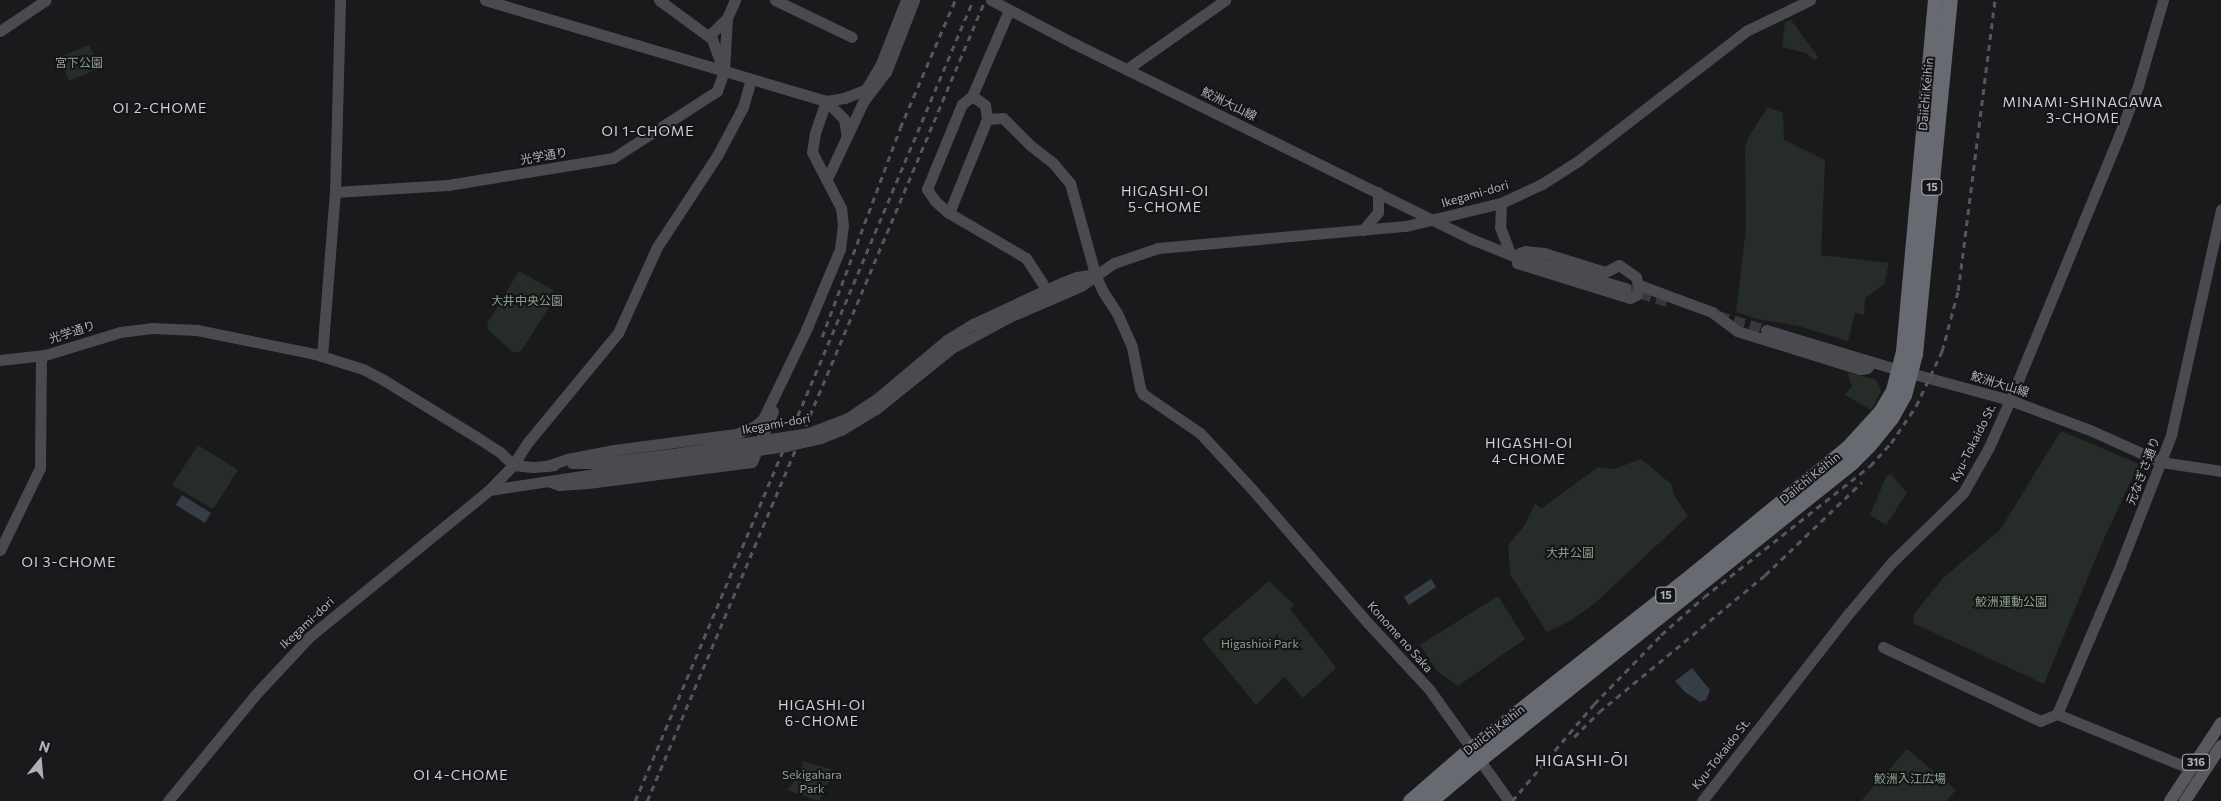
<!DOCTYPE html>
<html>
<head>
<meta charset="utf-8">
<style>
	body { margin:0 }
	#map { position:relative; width:2221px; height:801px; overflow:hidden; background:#1a1a1c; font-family:Commissioner,"Noto Sans JP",sans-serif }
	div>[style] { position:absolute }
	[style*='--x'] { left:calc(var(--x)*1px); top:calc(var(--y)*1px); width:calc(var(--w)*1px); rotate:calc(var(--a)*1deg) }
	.green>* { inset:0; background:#262d28 }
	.water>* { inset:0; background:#363e45 }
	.secondary-tunnel>* { height:11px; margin-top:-5.5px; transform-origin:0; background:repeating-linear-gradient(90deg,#38383c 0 11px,transparent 0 16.5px) }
	.secondary>* { height:11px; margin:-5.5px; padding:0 5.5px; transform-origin:5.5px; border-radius:5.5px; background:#4a4b50 }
	.primary>* { height:12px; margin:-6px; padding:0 6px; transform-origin:6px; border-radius:6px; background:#58595f }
	.highway>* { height:15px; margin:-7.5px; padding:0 7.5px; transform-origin:7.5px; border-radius:7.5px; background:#686a71 }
	.rail>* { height:2.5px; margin-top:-1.25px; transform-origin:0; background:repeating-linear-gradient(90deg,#55565b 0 6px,transparent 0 11px) }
	.secondary-bridge>* { height:11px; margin:-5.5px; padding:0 5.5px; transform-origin:5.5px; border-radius:5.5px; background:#4a4b50 }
	span { translate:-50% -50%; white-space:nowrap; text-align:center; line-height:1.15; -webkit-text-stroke:4px #151517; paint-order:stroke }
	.shield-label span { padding:1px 4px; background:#151517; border:1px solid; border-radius:4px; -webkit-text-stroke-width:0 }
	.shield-label { font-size:11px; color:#aeb1ba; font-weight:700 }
	.park-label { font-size:12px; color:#88a28a }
	.street-label { font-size:12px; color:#aeb1ba }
	.neighbourhood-label { font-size:14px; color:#cfd0d6; letter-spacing:1px }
	.quarter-label { font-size:15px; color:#cfd0d6; letter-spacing:1px }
	.north { position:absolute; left:15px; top:736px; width:50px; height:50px; -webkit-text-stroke:4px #151517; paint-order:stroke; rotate:17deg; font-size:14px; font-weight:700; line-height:20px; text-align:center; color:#aeb1ba }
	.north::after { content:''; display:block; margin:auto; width:18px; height:22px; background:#aeb1ba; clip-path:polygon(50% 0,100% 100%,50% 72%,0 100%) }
</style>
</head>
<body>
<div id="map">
	<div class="green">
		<div style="clip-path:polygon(1791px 20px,1818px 57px,1814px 60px,1806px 53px,1782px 47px,1785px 22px)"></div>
		<div style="clip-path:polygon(89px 45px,100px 68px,69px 81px,60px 57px)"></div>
		<div style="clip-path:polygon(1768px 107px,1783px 113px,1784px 140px,1825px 160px,1821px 255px,1889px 263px,1884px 284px,1865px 298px,1864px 315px,1855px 313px,1848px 341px,1798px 326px,1757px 319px,1736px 312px,1746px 229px,1745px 147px,1749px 136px)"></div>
		<div style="clip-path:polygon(519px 271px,553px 290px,555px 298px,521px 351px,514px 353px,488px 330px,487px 324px)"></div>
		<div style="clip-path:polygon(1847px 372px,1876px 380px,1881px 391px,1871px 410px,1845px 395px,1852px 386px)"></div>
		<div style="clip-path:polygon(2061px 431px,2139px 464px,2102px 543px,2044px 684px,1913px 623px,1914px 614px,1943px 578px,2000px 530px)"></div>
		<div style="clip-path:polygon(198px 445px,238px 470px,213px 509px,172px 485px)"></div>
		<div style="clip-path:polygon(1641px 459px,1671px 484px,1675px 497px,1688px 516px,1594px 604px,1570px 621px,1547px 632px,1510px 574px,1508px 545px,1525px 525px,1535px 503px,1541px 509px,1598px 467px,1614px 469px)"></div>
		<div style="clip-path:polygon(1891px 474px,1907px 493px,1886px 525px,1870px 515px,1886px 477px)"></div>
		<div style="clip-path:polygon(1269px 581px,1294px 605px,1290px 609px,1335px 666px,1335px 669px,1303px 698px,1284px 677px,1256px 705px,1202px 639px)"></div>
		<div style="clip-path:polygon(1498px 596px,1525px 639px,1458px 686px,1437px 671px,1420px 645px)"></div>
		<div style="clip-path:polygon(1907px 749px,1956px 790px,1946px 801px,1861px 801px)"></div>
		<div style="clip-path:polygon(803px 761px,830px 769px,833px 774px,819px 801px,787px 790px,800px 774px)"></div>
	</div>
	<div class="water">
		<div style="clip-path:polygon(182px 495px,211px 513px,205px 523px,176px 505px)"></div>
		<div style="clip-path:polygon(1431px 579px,1436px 587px,1409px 605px,1404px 597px)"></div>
		<div style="clip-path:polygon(1692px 668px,1710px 690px,1706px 700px,1700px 702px,1685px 692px,1675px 681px)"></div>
	</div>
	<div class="secondary-tunnel">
		<div style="--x:1625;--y:288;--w:48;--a:16.9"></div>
		<div style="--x:1718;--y:316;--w:50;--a:16.3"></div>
	</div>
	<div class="secondary">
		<div style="--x:485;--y:0;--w:356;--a:16.5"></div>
		<div style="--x:826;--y:101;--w:25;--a:45"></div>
		<div style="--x:844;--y:119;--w:18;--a:81"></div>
		<div style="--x:659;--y:0;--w:66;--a:36.3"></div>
		<div style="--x:712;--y:39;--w:27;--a:70"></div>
		<div style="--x:775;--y:0;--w:85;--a:25.7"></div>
		<div style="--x:991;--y:0;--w:93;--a:27.7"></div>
		<div style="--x:1073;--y:43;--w:447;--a:26.2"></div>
		<div style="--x:1474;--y:240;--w:40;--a:22"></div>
		<div style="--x:1511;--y:255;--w:119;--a:16.1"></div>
		<div style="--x:1009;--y:10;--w:94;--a:113.3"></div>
		<div style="--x:972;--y:96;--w:13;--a:141"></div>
		<div style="--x:962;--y:104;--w:92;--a:112.4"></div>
		<div style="--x:927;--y:189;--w:14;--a:56"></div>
		<div style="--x:935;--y:201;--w:18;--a:41"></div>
		<div style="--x:949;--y:213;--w:89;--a:30.3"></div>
		<div style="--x:1026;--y:258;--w:37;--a:57"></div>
		<div style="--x:0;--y:31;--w:55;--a:-34"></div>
		<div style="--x:709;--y:36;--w:25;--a:-45"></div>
		<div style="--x:727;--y:18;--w:20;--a:-66"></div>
		<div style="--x:1127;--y:69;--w:120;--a:-35.1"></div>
		<div style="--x:866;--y:89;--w:27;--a:-59"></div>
		<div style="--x:880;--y:66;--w:71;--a:-68.5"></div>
		<div style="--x:826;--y:101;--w:18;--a:-9"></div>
		<div style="--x:844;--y:98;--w:30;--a:-21"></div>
		<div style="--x:987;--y:119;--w:16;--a:-4"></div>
		<div style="--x:1003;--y:118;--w:38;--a:45"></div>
		<div style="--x:1030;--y:145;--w:29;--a:38"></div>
		<div style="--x:1053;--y:163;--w:26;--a:50"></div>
		<div style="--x:1070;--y:183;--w:94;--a:74.6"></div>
		<div style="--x:1095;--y:274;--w:17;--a:66"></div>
		<div style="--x:1102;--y:290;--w:27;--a:57"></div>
		<div style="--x:1117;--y:313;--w:37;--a:66"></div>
		<div style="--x:1132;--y:347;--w:42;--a:79"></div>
		<div style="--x:1140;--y:388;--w:7;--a:63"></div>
		<div style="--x:1143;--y:394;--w:69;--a:34.4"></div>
		<div style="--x:1200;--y:433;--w:75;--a:47.2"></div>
		<div style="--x:1251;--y:488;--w:179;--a:49.1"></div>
		<div style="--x:1368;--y:623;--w:90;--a:47.3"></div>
		<div style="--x:1429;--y:689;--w:138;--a:54.5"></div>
		<div style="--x:827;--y:179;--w:85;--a:-64.9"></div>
		<div style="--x:863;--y:102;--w:38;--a:-53"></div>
		<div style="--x:886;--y:72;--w:77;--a:-68.7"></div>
		<div style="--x:335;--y:192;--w:113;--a:-3.5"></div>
		<div style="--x:448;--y:185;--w:167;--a:-9.3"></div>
		<div style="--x:613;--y:158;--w:124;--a:-32.8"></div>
		<div style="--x:717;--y:91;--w:21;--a:-71"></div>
		<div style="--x:724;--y:71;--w:53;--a:-86.8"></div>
		<div style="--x:1501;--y:203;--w:24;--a:92"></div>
		<div style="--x:1500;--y:227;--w:25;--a:69"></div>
		<div style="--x:949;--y:213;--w:101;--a:-68"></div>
		<div style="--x:987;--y:119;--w:14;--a:-98"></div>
		<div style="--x:985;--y:105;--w:16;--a:-145"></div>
		<div style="--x:1363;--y:230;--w:23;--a:-50"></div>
		<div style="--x:1378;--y:212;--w:20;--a:-90"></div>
		<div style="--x:1517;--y:263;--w:118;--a:17.2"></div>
		<div style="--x:1630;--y:298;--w:7;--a:-27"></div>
		<div style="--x:1636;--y:295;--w:7;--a:-63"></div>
		<div style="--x:1639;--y:289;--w:12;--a:-104"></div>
		<div style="--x:1636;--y:277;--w:21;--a:-145"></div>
		<div style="--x:1619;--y:265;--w:16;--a:153"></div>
		<div style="--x:1605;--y:272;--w:64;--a:-162.7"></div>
		<div style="--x:1544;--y:253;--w:18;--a:-174"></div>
		<div style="--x:1526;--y:251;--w:7;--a:164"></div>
		<div style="--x:1639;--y:285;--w:78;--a:20.3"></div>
		<div style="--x:1712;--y:312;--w:31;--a:37"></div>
		<div style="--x:1737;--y:331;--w:129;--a:17.2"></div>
		<div style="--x:1860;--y:369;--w:7;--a:-8"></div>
		<div style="--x:1867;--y:368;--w:8;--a:-50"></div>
		<div style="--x:1766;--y:330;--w:139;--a:16.7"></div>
		<div style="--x:1899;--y:370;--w:115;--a:15.1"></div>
		<div style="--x:2010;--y:400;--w:85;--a:20.6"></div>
		<div style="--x:2090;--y:430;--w:78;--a:24.3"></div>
		<div style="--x:2161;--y:462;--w:61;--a:8.5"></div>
		<div style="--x:952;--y:348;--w:65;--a:-28.5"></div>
		<div style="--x:1009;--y:317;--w:78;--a:-23.3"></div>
		<div style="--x:1081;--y:286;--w:40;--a:-34.9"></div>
		<div style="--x:1114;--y:263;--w:46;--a:-18.8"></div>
		<div style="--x:1158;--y:248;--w:249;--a:-5.1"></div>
		<div style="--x:1406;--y:226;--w:98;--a:-13.6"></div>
		<div style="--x:1501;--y:203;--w:45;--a:-24.9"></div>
		<div style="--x:1542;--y:184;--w:43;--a:-32.6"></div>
		<div style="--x:1578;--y:161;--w:212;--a:-37.7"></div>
		<div style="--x:1746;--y:31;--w:71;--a:-25.8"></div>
		<div style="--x:322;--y:356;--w:165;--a:-85.5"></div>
		<div style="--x:335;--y:192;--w:192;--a:-88.5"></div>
		<div style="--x:0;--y:360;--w:45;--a:-6.3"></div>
		<div style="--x:45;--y:355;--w:78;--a:-17"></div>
		<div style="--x:120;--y:332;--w:32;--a:-7"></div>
		<div style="--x:152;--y:328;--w:45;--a:2.5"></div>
		<div style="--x:197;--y:330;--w:120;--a:11.5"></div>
		<div style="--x:315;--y:354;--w:50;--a:17.4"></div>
		<div style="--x:363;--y:369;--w:21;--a:28"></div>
		<div style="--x:382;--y:379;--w:109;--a:31.5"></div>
		<div style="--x:475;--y:436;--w:30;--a:33"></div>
		<div style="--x:500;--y:452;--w:18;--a:45"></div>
		<div style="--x:879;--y:397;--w:89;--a:-40"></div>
		<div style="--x:947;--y:340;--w:31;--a:-32"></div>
		<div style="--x:973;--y:324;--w:97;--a:-25"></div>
		<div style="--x:1061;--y:283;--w:17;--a:-21"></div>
		<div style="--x:1077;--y:277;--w:18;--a:-9"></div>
		<div style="--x:572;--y:463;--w:26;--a:0"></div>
		<div style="--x:598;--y:463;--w:83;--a:-7"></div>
		<div style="--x:513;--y:465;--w:20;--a:6"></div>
		<div style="--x:533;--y:467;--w:21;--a:-5"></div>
		<div style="--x:547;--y:466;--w:21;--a:-19"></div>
		<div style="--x:567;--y:459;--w:48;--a:-10.8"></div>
		<div style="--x:614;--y:450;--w:123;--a:-7.5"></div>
		<div style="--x:736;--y:434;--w:21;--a:-23"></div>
		<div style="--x:755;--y:426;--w:11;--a:-41"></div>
		<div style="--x:763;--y:419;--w:99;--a:-64.2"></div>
		<div style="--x:806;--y:330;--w:88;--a:-67.2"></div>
		<div style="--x:840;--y:249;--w:23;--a:-83"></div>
		<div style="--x:843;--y:226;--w:18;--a:-96"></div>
		<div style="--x:841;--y:208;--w:63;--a:-117.4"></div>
		<div style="--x:812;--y:152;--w:19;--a:-81"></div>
		<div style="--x:815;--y:133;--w:34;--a:-71"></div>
		<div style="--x:548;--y:481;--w:12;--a:20"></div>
		<div style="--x:559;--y:485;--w:29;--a:-4"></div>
		<div style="--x:588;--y:483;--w:165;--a:-7.3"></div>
		<div style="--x:752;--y:462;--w:55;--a:-67.6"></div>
		<div style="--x:489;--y:490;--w:194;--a:-8.6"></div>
		<div style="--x:0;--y:550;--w:91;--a:-64"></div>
		<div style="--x:40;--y:468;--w:112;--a:-89.5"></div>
		<div style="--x:1883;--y:647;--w:174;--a:25.2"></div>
		<div style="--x:2040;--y:721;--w:18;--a:-22"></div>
		<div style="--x:2057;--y:714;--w:161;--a:-66.9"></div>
		<div style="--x:2120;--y:566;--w:141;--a:-68.7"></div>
		<div style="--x:2171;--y:435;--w:231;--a:-77.5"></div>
		<div style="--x:2057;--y:714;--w:145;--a:22.3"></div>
		<div style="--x:168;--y:801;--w:137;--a:-50.6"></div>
		<div style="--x:255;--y:695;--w:79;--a:-47"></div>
		<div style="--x:309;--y:637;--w:232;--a:-39.2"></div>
		<div style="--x:489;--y:490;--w:35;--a:-46"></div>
		<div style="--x:513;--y:465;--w:27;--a:-57"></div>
		<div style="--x:528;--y:442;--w:141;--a:-50.5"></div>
		<div style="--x:618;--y:333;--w:94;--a:-65.6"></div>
		<div style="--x:657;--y:247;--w:111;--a:-56.7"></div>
		<div style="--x:718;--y:154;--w:53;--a:-62"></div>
		<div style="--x:743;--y:107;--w:29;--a:-74"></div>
		<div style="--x:1702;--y:801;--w:239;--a:-52"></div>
		<div style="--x:1849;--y:613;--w:67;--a:-49.9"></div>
		<div style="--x:1892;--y:562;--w:99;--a:-44.2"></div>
		<div style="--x:1963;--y:493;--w:53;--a:-60.5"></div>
		<div style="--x:1989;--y:447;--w:51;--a:-65.9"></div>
		<div style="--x:2010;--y:400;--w:283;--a:-67.6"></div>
		<div style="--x:2118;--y:138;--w:56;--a:-69"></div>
		<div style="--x:2138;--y:86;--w:90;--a:-73.8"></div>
	</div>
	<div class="primary">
		<div style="--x:2170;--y:801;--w:93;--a:-56.8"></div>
		<div style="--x:2185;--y:801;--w:66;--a:-56.8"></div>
	</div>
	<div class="highway">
		<div style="--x:1410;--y:801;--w:70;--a:-41"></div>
		<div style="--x:1463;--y:755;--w:280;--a:-38.2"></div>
		<div style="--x:1683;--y:582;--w:212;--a:-39.3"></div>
		<div style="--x:1847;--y:448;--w:49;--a:-47.5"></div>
		<div style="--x:1880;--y:412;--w:26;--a:-59"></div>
		<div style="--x:1893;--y:390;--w:40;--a:-75.6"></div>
		<div style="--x:1903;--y:351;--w:352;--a:-84.8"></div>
		<div style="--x:1430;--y:801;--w:64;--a:-39.9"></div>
		<div style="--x:1479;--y:760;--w:477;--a:-38.6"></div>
		<div style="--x:1852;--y:462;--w:24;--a:-45"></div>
		<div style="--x:1869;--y:445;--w:35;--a:-51"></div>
		<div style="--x:1891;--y:418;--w:26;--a:-61"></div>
		<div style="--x:1904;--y:395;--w:42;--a:-75"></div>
		<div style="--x:1915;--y:354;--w:356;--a:-84.4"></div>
	</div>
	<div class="rail">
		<div style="--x:822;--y:337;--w:223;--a:-69.5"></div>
		<div style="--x:900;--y:128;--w:139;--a:-66.7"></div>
		<div style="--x:1574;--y:737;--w:35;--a:-45"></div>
		<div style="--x:1599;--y:712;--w:215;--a:-39.5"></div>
		<div style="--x:1765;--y:575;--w:134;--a:-43.8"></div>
		<div style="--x:635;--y:801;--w:869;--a:-67.12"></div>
		<div style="--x:647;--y:801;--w:869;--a:-67.12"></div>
		<div style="--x:1512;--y:801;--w:127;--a:-49.8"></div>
		<div style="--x:1594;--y:704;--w:96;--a:-45.8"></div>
		<div style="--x:1661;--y:635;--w:57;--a:-41.5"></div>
		<div style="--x:1704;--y:597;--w:211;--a:-38.3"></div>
		<div style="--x:1870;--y:466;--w:31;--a:-48"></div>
		<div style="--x:1891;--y:443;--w:45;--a:-56"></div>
		<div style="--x:1916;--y:406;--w:61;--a:-64.7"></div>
		<div style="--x:1942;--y:351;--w:62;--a:-75.1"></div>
		<div style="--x:1958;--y:291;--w:293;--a:-82.8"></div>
	</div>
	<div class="secondary-bridge">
		<div style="--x:680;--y:453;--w:131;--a:-8.8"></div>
		<div style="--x:809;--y:433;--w:42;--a:-21"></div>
		<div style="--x:848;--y:418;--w:37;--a:-34"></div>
		<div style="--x:681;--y:461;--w:106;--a:-8.1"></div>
		<div style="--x:786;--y:446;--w:35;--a:-13"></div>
		<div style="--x:820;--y:438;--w:22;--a:-21"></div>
		<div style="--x:841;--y:430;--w:41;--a:-31"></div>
		<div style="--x:876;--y:409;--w:97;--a:-38.8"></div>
	</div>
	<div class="shield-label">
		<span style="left:1932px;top:187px">15</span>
		<span style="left:1666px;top:595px">15</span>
		<span style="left:2196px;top:762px">316</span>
	</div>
	<div class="park-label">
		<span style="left:79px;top:63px">宮下公園</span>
		<span style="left:527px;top:301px">大井中央公園</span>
		<span style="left:1570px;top:553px">大井公園</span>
		<span style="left:2011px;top:602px">鮫洲運動公園</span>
		<span style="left:1260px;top:644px">Higashioi Park</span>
		<span style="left:812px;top:782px">Sekigahara<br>Park</span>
		<span style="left:1910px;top:779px">鮫洲入江広場</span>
	</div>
	<div class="street-label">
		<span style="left:1926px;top:94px;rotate:-85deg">Daiichi Keihin</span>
		<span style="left:1229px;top:104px;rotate:26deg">鮫洲大山線</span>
		<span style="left:544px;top:156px;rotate:-10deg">光学通り</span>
		<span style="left:1475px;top:194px;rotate:-16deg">Ikegami-dori</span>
		<span style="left:72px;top:332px;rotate:-18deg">光学通り</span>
		<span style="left:2000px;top:384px;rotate:17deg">鮫洲大山線</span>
		<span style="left:776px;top:424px;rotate:-10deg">Ikegami-dori</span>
		<span style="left:1973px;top:443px;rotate:-63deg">Kyu-Tokaido St.</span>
		<span style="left:2143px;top:471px;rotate:-69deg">元なぎさ通り</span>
		<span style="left:1810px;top:478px;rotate:-39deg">Daiichi Keihin</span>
		<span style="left:307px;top:623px;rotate:-43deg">Ikegami-dori</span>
		<span style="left:1400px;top:637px;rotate:48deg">Konome no Saka</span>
		<span style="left:1494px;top:730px;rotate:-38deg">Daiichi Keihin</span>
		<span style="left:1721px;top:754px;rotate:-52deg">Kyu-Tokaido St.</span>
	</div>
	<div class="neighbourhood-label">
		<span style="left:2083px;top:110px">MINAMI-SHINAGAWA<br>3-CHOME</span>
		<span style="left:160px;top:108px">OI 2-CHOME</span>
		<span style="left:648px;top:131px">OI 1-CHOME</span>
		<span style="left:1165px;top:199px">HIGASHI-OI<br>5-CHOME</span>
		<span style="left:1529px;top:451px">HIGASHI-OI<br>4-CHOME</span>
		<span style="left:69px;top:562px">OI 3-CHOME</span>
		<span style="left:822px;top:713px">HIGASHI-OI<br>6-CHOME</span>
		<span style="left:461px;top:775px">OI 4-CHOME</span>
	</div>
	<div class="quarter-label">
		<span style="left:1582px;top:761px">HIGASHI-ŌI</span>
	</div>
	<div class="north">N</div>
</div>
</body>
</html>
